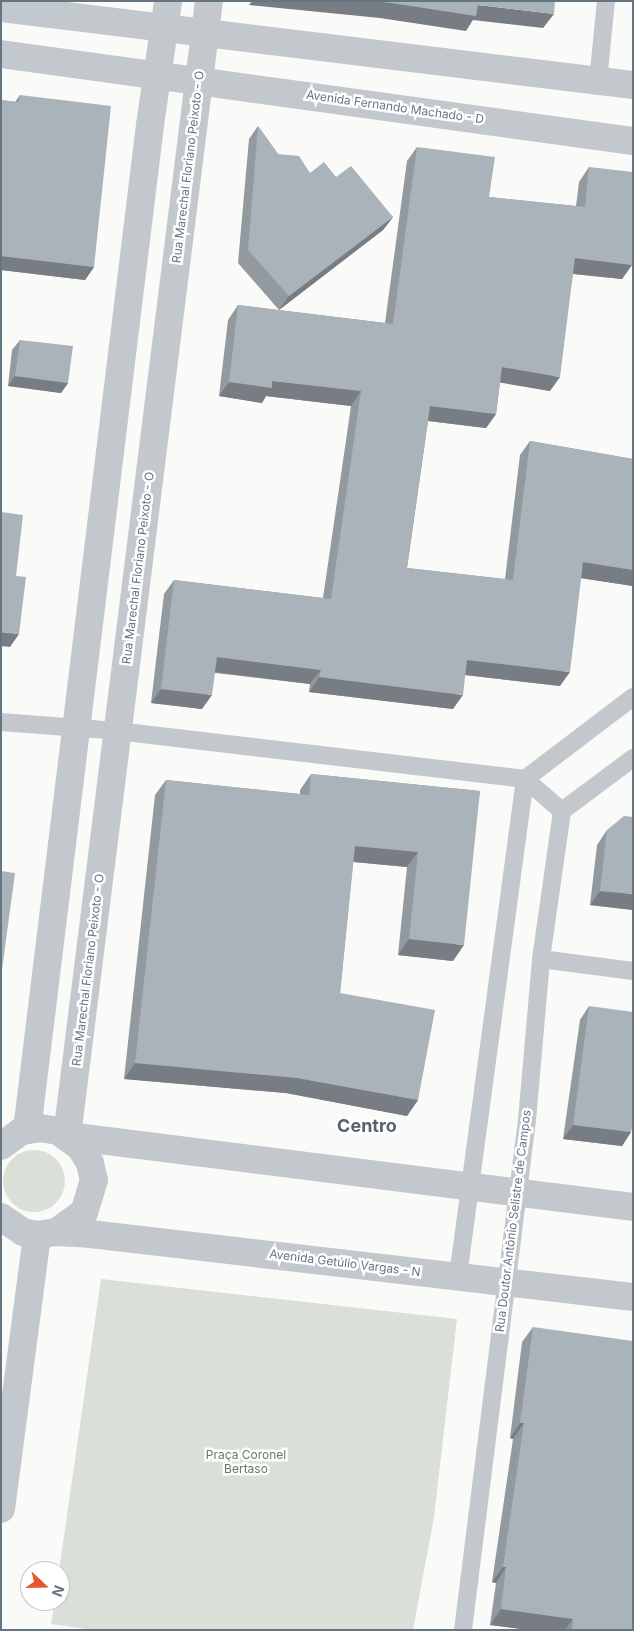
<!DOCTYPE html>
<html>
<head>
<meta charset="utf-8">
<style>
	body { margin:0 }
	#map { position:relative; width:634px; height:1631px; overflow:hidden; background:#fafaf8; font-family:Inter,sans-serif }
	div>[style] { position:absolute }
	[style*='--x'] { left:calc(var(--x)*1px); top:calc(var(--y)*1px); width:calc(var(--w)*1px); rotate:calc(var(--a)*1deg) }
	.green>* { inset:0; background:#dadfd7 }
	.round { border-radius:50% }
	.service>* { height:18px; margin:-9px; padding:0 9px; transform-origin:9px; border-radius:9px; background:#c3c8cc }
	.tertiary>* { height:28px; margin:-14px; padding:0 14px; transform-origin:14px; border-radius:14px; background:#c3c8cc }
	.wall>* { inset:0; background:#929a9f }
	.shaded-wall>* { inset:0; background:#777d82 }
	.building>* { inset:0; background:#aab3b9 }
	span { translate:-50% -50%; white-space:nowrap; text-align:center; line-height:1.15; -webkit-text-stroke:5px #fff; paint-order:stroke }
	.street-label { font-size:12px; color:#657683 }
	.park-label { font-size:12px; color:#687a64 }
	.district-label { font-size:18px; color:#57646e; font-weight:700 }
	.frame { position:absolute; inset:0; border:2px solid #657683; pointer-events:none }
	.north { position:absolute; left:20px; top:1561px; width:50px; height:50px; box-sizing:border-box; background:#fff; border:1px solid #c1c8cd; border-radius:50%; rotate:111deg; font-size:14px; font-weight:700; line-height:20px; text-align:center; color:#657683 }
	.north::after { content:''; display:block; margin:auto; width:18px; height:22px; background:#e4572e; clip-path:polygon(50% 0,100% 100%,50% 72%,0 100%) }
</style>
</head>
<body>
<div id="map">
	<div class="green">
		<div class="round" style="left:3px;top:1150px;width:62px;height:62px"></div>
		<div style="clip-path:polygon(101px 1279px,457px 1319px,434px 1517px,413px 1630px,94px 1630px,51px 1624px,55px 1601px,60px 1601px,59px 1571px)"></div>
	</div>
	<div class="service">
		<div style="--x:598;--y:81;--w:80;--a:-84.3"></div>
		<div style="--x:1;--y:722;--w:116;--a:4.4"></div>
		<div style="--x:117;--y:731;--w:411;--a:6.7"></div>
		<div style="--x:525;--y:779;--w:49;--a:40.9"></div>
		<div style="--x:562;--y:811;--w:89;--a:-36.7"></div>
		<div style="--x:541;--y:959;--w:93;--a:7.4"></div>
		<div style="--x:458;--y:1276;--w:501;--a:-82.32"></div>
		<div style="--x:525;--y:779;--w:136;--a:-37.2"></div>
		<div style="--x:463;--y:1630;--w:514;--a:-82.85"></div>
		<div style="--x:527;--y:1120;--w:162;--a:-85"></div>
		<div style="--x:541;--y:959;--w:149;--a:-81.9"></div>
	</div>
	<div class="tertiary">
		<div style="--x:1;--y:8;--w:637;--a:6.95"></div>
		<div style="--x:1;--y:54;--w:638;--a:7.84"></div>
		<div style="--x:27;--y:1130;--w:1012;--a:-83.02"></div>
		<div style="--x:150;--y:125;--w:125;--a:-81.7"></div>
		<div style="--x:67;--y:1136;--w:1144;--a:-82.87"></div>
		<div style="--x:68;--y:1136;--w:569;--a:7.16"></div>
		<div style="--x:1;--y:1146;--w:26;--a:-36"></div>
		<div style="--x:22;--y:1131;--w:18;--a:-9"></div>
		<div style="--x:40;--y:1128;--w:18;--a:9"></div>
		<div style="--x:58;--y:1131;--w:29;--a:36"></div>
		<div style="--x:81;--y:1148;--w:17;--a:59"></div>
		<div style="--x:90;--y:1163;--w:17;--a:77"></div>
		<div style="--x:94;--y:1180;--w:34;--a:107"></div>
		<div style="--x:84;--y:1212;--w:34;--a:144"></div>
		<div style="--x:56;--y:1232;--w:19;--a:171"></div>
		<div style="--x:37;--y:1235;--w:14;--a:-168"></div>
		<div style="--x:23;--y:1232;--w:27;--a:-146"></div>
		<div style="--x:56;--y:1232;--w:34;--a:3"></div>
		<div style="--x:90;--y:1234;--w:547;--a:6.62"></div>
		<div style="--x:1;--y:1509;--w:276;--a:-82.5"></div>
	</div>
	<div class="wall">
		<div style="clip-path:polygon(20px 95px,94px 267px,85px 280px,1px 270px,1px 100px,15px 102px)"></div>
		<div style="clip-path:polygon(258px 126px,278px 154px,310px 173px,336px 177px,393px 217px,383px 230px,279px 310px,238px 263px,249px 139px)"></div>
		<div style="clip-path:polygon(417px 147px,489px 197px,576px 206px,579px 182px,589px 167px,632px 265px,622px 279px,573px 274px,550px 391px,500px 382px,496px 414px,486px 428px,428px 421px,407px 568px,505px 579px,520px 455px,530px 441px,633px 459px,633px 586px,581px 578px,560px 686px,465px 675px,453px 709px,309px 692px,310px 684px,215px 673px,202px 709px,151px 703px,164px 594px,174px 580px,323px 598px,351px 406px,266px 396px,262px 403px,219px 396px,228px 320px,238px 305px,385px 323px,407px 161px)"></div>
		<div style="clip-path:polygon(20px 340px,68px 383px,61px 393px,8px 386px,12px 350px)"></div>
		<div style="clip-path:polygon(311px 774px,480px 791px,453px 961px,398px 955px,407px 867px,353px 862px,340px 993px,418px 1100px,407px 1116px,286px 1093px,124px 1079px,155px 795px,166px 780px,300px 794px,300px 790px)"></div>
		<div style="clip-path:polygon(607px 830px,633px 910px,590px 905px,597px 845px)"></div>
		<div style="clip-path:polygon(589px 1006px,631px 1132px,622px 1146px,563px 1139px,580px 1020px)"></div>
		<div style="clip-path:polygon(533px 1327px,633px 1630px,529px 1630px,490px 1625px,496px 1583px,492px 1582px,513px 1439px,510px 1438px,522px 1342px)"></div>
	</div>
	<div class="shaded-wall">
		<div style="clip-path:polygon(252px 1px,370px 1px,478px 5px,554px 14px,543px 28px,473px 20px,466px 31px,380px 18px,249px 5px)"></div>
		<div style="clip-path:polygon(393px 217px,383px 230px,279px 310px,289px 296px)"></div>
		<div style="clip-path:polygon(1px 256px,94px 267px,85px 280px,1px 270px)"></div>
		<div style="clip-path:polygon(575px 258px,632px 265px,622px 279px,565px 273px)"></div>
		<div style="clip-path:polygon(502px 367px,560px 377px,550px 391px,491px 381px)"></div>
		<div style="clip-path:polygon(15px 376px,68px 383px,61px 393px,8px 386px)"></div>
		<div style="clip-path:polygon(272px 381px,361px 391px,351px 406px,266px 396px,262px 403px,219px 396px,229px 382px)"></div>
		<div style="clip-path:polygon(430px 406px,496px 414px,486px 428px,420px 420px)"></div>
		<div style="clip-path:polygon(583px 562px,633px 570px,633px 586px,573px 577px)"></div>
		<div style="clip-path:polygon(1px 632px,19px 634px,10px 647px,1px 646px)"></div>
		<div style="clip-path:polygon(217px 657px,321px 670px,310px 684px,207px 671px)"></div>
		<div style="clip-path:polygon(467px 660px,570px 672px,560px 686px,457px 674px)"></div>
		<div style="clip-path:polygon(319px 677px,463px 695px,453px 709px,309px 692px)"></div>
		<div style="clip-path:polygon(161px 689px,212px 695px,202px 709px,151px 703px)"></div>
		<div style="clip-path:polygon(355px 846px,418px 852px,407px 867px,344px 861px)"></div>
		<div style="clip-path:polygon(600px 891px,633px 894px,633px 910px,590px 905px)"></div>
		<div style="clip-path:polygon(409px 939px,464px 945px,453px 961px,398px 955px)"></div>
		<div style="clip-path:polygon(135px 1063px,297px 1078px,418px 1100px,407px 1116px,286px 1093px,124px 1079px)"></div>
		<div style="clip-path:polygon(573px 1125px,631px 1132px,622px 1146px,563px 1139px)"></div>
		<div style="clip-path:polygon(520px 1423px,524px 1423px,513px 1439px,510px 1438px)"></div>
		<div style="clip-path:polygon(503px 1567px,506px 1567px,496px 1583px,492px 1582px)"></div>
		<div style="clip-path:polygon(501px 1609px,573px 1619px,565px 1630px,529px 1630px,490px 1625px)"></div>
	</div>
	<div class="building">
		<div style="clip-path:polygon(370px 1px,555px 1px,554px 14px,478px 5px,476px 16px,391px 3px)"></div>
		<div style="clip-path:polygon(20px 95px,111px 106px,94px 267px,1px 256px,1px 100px,19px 102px)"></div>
		<div style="clip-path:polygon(258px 126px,278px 154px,299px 156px,310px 173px,324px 162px,336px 177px,351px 166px,393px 217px,289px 296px,248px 250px)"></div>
		<div style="clip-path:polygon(417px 147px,495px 157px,489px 197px,585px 207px,589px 167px,633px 172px,633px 259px,632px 265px,575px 258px,560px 377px,502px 367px,496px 414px,430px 406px,407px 568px,513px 580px,530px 441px,633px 459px,633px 570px,583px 562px,570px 672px,467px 660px,463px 695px,319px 677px,321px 670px,217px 657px,212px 695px,161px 689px,174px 580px,331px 599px,361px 391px,272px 381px,272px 388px,229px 382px,238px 305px,393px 324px)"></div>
		<div style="clip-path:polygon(20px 340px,73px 346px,68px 383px,15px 376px)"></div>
		<div style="clip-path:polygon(1px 512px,23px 515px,16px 576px,26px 577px,19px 634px,1px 632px)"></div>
		<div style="clip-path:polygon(311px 774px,480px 791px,464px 945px,409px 939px,418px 852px,355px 846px,340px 993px,435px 1010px,418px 1100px,297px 1078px,135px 1063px,166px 780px,309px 795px)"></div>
		<div style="clip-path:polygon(624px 816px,633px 817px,633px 894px,600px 891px,607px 830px)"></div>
		<div style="clip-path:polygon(1px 871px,15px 873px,1px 977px)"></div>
		<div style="clip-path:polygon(589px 1006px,633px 1012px,633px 1123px,631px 1132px,573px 1125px)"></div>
		<div style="clip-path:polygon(533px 1327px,633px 1341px,633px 1630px,572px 1630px,573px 1619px,501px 1609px,506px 1567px,503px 1567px,524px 1423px,520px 1423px)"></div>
	</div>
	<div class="street-label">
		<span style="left:395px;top:107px;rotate:8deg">Avenida Fernando Machado - D</span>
		<span style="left:188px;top:167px;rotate:-83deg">Rua Marechal Floriano Peixoto - O</span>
		<span style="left:138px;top:568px;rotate:-83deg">Rua Marechal Floriano Peixoto - O</span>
		<span style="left:88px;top:970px;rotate:-83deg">Rua Marechal Floriano Peixoto - O</span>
		<span style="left:513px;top:1221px;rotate:-83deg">Rua Doutor Antônio Selistre de Campos</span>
		<span style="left:345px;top:1263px;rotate:7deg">Avenida Getúlio Vargas - N</span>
	</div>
	<div class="park-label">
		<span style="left:246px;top:1462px">Praça Coronel<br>Bertaso</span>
	</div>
	<div class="district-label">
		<span style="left:367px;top:1126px">Centro</span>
	</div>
	<div class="frame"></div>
	<div class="north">N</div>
</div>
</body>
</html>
